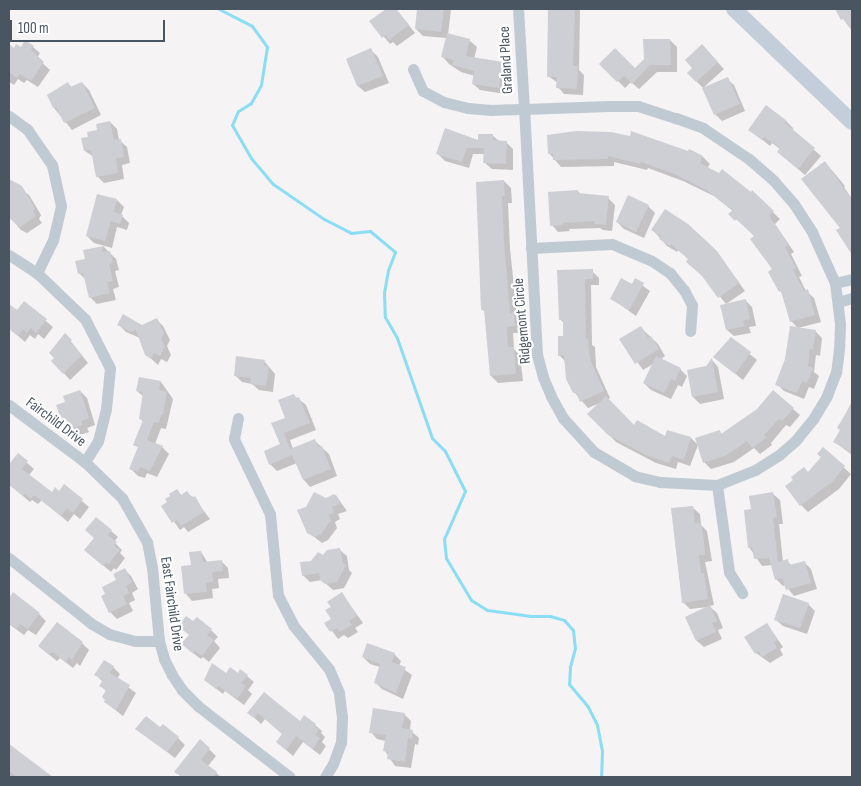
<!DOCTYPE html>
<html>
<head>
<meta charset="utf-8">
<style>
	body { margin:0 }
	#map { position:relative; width:861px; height:786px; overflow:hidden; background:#f5f3f3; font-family:"Sofia Sans Condensed",sans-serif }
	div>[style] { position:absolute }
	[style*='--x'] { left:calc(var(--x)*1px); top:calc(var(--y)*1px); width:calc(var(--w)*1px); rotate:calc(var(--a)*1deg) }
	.shadow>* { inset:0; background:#0003 }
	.stream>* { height:3px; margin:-1.5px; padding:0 1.5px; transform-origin:1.5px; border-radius:1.5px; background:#8bddf3 }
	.building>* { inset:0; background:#cdcfd5 }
	.street>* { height:11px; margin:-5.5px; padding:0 5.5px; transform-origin:5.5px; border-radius:5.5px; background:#c0cad3 }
	.secondary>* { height:16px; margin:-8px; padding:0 8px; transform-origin:8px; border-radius:8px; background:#c3ceda }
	span { translate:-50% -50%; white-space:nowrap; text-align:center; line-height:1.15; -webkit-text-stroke:4.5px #fff; paint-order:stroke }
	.street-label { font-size:15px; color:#495662 }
	.frame { position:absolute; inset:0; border:10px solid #495662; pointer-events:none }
	.scale { position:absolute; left:10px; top:20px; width:155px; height:22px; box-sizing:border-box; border:2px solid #495662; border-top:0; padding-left:6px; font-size:15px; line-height:18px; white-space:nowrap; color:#495662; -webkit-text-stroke:4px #fff; paint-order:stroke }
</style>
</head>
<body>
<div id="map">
	<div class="shadow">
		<div style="clip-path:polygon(388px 9px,396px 9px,415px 33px,397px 46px,393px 42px,390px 44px,371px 21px)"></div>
		<div style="clip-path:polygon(418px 9px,451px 9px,448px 35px,470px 41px,477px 47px,474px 59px,502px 63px,509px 70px,505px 94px,480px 90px,473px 84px,475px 76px,461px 72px,449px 64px,443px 57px,447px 38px,423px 36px,416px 29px)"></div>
		<div style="clip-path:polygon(550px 9px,580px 9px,579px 70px,584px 75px,583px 95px,564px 94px,558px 87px,558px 83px,548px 76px)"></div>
		<div style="clip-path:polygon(670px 40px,677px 47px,677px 72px,657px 72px,639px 89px,631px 82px,625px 88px,601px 64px,635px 70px)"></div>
		<div style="clip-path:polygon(9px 46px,14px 49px,33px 47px,40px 53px,37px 58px,50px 70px,38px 87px,27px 80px,24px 83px,18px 79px,14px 85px,9px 82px)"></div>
		<div style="clip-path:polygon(371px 50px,378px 57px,389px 83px,365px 92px,358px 86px,348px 60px)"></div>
		<div style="clip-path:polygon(709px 53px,724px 69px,703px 88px,696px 81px)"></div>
		<div style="clip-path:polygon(727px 79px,734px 85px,745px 111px,722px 121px,715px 114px,704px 88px)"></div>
		<div style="clip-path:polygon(68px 83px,72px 88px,82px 83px,89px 90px,101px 115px,72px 130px,54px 108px)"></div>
		<div style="clip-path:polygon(766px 107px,787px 122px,793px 128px,792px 131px,821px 156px,805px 175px,785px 158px,780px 149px,772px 143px,770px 146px,750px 130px)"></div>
		<div style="clip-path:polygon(110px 122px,117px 129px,119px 140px,127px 147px,130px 163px,122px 165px,124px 179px,104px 183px,97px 176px,94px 157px,85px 151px,89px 138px)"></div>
		<div style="clip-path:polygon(493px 136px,499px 141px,506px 142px,513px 149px,513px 170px,492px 169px,485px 163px,485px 154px,473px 154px,469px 168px,445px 161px,438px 154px)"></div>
		<div style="clip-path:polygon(690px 150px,703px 157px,710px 164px,707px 168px,751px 193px,752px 192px,780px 219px,775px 224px,794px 252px,791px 254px,802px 276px,799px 277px,806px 291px,814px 298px,821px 322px,798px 328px,791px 321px,774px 270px,756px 236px,730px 214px,733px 211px,714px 196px,683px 181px,648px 168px,647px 170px,614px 162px,614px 166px,561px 167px,549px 153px,688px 153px)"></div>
		<div style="clip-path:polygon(825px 162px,845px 186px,844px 187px,852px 199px,852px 253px,838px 231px,842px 228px)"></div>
		<div style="clip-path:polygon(9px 181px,29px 195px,41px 215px,39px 219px,42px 223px,27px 233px,21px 230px,9px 216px,9px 207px,12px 205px,9px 201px)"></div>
		<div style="clip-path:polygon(504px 181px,511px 188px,512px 203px,508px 203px,510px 248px,517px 317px,520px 320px,521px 333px,513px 333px,514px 349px,520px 355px,523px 381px,498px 383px,491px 376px,485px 312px,482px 309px)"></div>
		<div style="clip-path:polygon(578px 191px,581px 195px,608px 198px,615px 205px,612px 231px,603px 230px,600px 228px,569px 229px,570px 231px,558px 232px,552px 225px)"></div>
		<div style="clip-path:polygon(117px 200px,124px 207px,121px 215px,129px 223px,127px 230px,117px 227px,112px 248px,94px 243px,87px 236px)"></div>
		<div style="clip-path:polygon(648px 206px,655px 213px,644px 238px,624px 229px,617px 222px)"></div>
		<div style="clip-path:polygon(653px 230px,717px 252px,745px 291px,726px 304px,690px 260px,678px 250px,677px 252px,667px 246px)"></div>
		<div style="clip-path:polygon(104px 247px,116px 259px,119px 270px,115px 271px,119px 287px,113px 289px,116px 300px,97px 304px,90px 297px,86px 280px,79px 273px,86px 260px,84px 251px)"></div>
		<div style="clip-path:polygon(558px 271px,592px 271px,599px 278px,599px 285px,591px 285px,592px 345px,595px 347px,596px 367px,610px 398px,607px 400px,635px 427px,666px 438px,668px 431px,691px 438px,698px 445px,690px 466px,678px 462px,676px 469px,656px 463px,616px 442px,589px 414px,600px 403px,588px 408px,574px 392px,566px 362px,559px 355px,565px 337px,564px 323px,560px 319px)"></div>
		<div style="clip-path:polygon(635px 280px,650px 291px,636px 316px,611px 298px,632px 285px)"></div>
		<div style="clip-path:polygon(746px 301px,752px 307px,756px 326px,749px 327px,751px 333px,734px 336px,727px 330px)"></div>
		<div style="clip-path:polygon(24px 303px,53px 327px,44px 339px,38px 334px,35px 339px,30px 335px,25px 342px,9px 328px,11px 319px,9px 316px,9px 306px,17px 312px)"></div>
		<div style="clip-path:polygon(156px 319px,163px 326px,170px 340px,167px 346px,171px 355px,167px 362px,161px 359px,158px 365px,146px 354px,140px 338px,126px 332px,119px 325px,142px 326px)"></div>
		<div style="clip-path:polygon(640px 327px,658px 344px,665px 356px,660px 360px,680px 369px,687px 376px,682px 387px,678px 385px,671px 399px,651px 390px,644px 383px,653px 364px,643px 370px,621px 339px)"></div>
		<div style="clip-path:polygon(815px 331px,822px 338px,820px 356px,816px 355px,814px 372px,819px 376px,814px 389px,809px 387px,804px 399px,784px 391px,777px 384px)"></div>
		<div style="clip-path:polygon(65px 334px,88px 363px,70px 380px,53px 361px,56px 358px,59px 345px,57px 343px)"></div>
		<div style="clip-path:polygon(731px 339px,757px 360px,743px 380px,714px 357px)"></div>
		<div style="clip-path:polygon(712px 360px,718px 367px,724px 399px,700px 404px,693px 397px)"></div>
		<div style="clip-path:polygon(265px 362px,275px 374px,273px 392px,259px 390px,252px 384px,242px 382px,235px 375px)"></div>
		<div style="clip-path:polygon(161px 382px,173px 399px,166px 429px,161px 428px,155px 444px,162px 447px,169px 454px,157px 477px,147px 473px,145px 478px,138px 476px,131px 469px,139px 448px,135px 444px,143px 422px,140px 418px,144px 397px,137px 391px)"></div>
		<div style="clip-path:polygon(80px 391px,87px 398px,95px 425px,87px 428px,89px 432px,73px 437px,66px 430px,67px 403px)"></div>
		<div style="clip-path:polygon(293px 395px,306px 405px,316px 430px,290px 440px,293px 449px,315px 441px,329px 454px,337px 476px,310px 487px,304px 480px,297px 463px,277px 471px,270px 464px,281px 445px)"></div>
		<div style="clip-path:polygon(852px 401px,852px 455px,835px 442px,841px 430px,839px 428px)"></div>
		<div style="clip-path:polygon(793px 409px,800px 415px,790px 427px,786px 425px,771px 443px,772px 445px,760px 454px,754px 448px,734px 462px,711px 469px,704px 462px,720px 432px,722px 434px,758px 410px)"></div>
		<div style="clip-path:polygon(823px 449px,851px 474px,839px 489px,808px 512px,801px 505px,809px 473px,822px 458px)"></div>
		<div style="clip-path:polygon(18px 455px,34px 469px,29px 475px,52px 493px,59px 492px,64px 486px,89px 507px,80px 519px,74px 514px,68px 522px,42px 500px,38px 504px,32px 500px,30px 502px,9px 484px,9px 467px)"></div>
		<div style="clip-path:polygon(177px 490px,182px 496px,187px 493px,194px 498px,210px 519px,188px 532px,184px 527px,180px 530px,163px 506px,169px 503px)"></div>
		<div style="clip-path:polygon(773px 494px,780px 500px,783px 524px,779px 524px,783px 562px,787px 561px,792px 566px,804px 562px,811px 569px,817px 589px,794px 596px,785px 585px,783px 586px,776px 579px,772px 565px,762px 566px,749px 547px,752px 510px)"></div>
		<div style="clip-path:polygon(337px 497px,347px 511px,338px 514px,340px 519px,335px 522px,337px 528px,328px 540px,322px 543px,308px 532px,326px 499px)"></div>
		<div style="clip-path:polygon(693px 508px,700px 514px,701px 525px,707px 531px,712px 561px,705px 562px,714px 605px,709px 606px,717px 613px,723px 628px,718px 630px,722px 639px,704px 647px,697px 641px,686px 617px,708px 607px,690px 609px,683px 602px)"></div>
		<div style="clip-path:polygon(111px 531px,118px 537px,114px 542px,122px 550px,120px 553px,125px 558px,116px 570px,114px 568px,111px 572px,85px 550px)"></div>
		<div style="clip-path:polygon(340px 550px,347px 556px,349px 570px,352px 573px,344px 588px,333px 590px,322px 580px,310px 582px,303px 575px,312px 562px)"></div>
		<div style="clip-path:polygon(201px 552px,208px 563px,221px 561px,228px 568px,229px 578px,218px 579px,219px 588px,212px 589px,213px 598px,192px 601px,186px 594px)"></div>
		<div style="clip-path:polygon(125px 570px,131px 576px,138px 589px,132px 593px,135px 600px,129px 603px,133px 611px,117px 619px,110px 612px,107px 594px)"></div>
		<div style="clip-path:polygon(342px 594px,363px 623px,355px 628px,358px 632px,348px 638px,344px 635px,338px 639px,326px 623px,332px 619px,332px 607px)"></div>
		<div style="clip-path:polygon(9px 598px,39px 614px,46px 621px,36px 635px,28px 630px,24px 635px,9px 624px)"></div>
		<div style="clip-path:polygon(808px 604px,815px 611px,807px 634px,783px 626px,776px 620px)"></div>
		<div style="clip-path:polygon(193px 623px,211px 630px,218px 637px,214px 641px,220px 648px,209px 662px,203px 657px,201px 659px,190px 651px)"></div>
		<div style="clip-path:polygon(767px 624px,783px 647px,780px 649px,783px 655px,770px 663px,756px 653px)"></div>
		<div style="clip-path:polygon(82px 643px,89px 650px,80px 666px,77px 663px,73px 668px,60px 658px,57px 661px,47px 653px)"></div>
		<div style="clip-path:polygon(394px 654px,401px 661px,399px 666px,412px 675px,403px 699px,382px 689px,375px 682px,380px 667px,370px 664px,363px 657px)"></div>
		<div style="clip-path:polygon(113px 667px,120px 674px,117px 679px,136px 693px,123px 716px,105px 702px,107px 692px,101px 686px,103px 682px,96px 675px)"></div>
		<div style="clip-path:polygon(238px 674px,247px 676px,254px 682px,248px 690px,252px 694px,244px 705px,225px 691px,223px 694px,205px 680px)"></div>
		<div style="clip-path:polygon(264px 694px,300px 723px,315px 725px,322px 731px,321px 733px,325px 737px,322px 742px,326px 746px,320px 755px,303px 742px,293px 756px,277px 742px,283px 734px,265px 719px,261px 724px,249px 713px)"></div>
		<div style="clip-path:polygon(404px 714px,411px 721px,410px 730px,419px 738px,418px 745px,415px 744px,411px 768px,395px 766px,385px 751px,386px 741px,377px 739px,371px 732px)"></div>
		<div style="clip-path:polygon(137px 729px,160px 729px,178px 738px,185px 745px,175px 758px)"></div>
		<div style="clip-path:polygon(9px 744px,42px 770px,52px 777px,12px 777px,9px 775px)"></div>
		<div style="clip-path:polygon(209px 749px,216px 756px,208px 766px,221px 777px,182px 777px,176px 772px)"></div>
	</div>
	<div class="stream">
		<div style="--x:219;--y:9;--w:37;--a:27"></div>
		<div style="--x:252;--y:26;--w:26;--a:54"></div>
		<div style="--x:267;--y:47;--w:38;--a:99"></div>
		<div style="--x:261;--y:85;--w:21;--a:119"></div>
		<div style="--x:251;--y:103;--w:15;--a:148"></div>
		<div style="--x:238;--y:111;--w:15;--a:113"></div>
		<div style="--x:232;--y:125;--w:38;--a:60"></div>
		<div style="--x:251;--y:158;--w:34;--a:50"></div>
		<div style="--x:273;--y:184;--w:62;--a:34.5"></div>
		<div style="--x:324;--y:219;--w:30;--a:27"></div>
		<div style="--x:351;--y:233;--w:19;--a:-6"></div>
		<div style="--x:370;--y:231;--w:33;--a:40"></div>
		<div style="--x:395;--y:252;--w:19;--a:111"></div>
		<div style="--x:388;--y:270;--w:23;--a:100"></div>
		<div style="--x:384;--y:293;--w:24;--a:88"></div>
		<div style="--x:385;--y:317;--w:24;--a:60"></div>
		<div style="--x:397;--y:338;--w:106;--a:70.7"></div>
		<div style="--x:432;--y:438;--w:18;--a:45"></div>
		<div style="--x:445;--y:451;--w:45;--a:63.4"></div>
		<div style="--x:465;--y:491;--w:52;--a:113.6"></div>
		<div style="--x:444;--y:539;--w:19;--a:84"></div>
		<div style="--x:446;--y:558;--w:49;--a:59.2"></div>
		<div style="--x:471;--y:600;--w:19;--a:32"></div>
		<div style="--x:487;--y:610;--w:44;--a:7.8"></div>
		<div style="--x:531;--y:616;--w:19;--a:0"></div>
		<div style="--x:550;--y:616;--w:15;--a:16"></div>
		<div style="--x:564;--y:620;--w:13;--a:48"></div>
		<div style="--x:573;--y:630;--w:18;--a:84"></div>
		<div style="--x:575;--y:648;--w:20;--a:105"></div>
		<div style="--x:570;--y:667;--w:17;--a:93"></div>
		<div style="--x:569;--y:684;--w:30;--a:50"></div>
		<div style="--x:588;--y:707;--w:20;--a:63"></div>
		<div style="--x:597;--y:725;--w:26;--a:79"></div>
		<div style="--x:602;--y:751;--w:26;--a:92"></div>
	</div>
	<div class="building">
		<div style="clip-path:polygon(386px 9px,396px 9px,409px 25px,389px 40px,386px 35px,382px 38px,369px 21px)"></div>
		<div style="clip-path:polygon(417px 9px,444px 9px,441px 32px,415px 29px)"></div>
		<div style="clip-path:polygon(548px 9px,575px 9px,573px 66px,578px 66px,577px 89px,556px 88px,557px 77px,547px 77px)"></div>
		<div style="clip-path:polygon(835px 9px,852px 9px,852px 31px,843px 19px,841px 20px)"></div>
		<div style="clip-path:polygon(447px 33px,470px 39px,466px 56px,503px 62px,499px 88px,472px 84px,474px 71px,452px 65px,454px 60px,441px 57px)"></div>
		<div style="clip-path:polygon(643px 39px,670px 39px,671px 65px,650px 65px,632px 84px,624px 76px,617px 82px,599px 64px,615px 48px,635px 68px,644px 59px)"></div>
		<div style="clip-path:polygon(25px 40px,34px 46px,31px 50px,44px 62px,31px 81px,20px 74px,17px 78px,9px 72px,9px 44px,14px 48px,16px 44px,21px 47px)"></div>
		<div style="clip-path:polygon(702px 44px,718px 62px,696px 82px,687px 73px,692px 68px,685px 60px)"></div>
		<div style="clip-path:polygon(371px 48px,383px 76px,357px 86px,346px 59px)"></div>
		<div style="clip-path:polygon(728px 77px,740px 104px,714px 115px,702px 88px)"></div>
		<div style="clip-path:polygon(68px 82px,70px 87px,82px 82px,95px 108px,64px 123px,56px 107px,53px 108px,47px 95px)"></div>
		<div style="clip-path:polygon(766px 105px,787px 121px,785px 123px,815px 148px,798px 169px,777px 152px,780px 148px,764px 137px,762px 140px,748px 130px)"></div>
		<div style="clip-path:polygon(110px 121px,114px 140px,121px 139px,124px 157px,116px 158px,118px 173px,96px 177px,91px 150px,84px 151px,81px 138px,88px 137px,87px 132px,97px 130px,96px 124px)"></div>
		<div style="clip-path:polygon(445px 128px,478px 140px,478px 134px,493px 134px,493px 140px,507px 141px,506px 164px,483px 163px,484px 148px,467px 148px,462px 162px,436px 154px)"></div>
		<div style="clip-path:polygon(576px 131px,611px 132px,630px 136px,631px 131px,688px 151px,689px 149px,703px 156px,700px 163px,719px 173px,722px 169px,751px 192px,752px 190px,774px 211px,769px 216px,789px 245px,785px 247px,796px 268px,793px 270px,804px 291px,808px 289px,815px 315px,790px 322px,781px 291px,779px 292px,768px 272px,772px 269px,750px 239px,754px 236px,736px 219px,735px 221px,728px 214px,733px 210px,706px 190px,675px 174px,641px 162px,640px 164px,608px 156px,608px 159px,553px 160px,553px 154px,548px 154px,547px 135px)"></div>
		<div style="clip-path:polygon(825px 161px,852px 200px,852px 255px,836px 230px,840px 228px,801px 179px)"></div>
		<div style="clip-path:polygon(9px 179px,22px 186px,35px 208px,33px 212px,36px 216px,20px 227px,9px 218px)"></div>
		<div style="clip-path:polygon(504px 180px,505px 196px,502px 196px,504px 241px,510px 313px,514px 312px,515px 326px,507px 327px,508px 347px,514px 347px,516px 374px,490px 376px,484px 309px,481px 310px,476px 182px)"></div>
		<div style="clip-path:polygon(578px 190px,578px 193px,609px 196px,606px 225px,594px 224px,595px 221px,563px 223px,563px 225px,550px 226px,548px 192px)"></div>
		<div style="clip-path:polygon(97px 194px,117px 199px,114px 212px,123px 215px,120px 224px,111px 221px,105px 241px,86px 236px)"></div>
		<div style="clip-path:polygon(628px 195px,649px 205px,636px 232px,616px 222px)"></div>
		<div style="clip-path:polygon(665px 209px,688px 224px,717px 251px,739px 283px,718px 298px,702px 276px,686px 262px,688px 259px,671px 244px,670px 246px,659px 239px,661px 236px,651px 230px)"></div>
		<div style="clip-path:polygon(104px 246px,102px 252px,110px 251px,113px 263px,109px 264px,113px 281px,107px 282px,110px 293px,89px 298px,83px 273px,78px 274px,75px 261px,85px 259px,83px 250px)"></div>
		<div style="clip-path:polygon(593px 269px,593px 279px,585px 279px,586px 339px,588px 339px,590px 359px,604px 391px,580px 402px,576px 392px,573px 393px,566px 379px,564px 355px,558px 356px,558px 336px,563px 336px,563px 320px,559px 320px,557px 270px)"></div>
		<div style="clip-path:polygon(621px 278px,632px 284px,635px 278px,644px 283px,629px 310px,610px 299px)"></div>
		<div style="clip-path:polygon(746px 299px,750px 319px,743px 321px,745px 326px,726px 330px,720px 305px)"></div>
		<div style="clip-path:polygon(24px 301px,47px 319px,36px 333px,31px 328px,27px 333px,23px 329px,18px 336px,9px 329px,9px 304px,17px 310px)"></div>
		<div style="clip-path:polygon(123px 314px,142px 325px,157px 318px,164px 333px,161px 339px,165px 347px,160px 356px,154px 353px,151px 359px,145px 355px,136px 330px,131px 332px,117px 325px)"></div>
		<div style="clip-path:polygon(641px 326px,648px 338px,651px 336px,659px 349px,635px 364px,619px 339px)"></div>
		<div style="clip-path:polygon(790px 326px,816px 330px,813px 349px,810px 349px,808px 366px,813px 368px,807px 383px,802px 381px,797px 393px,775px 385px,785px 359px)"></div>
		<div style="clip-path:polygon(65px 333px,72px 340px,70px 342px,82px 355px,63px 374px,51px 361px,54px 358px,49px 353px)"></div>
		<div style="clip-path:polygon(731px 337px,751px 352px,735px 374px,713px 357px)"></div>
		<div style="clip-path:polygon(236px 356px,265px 360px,264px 365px,269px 366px,266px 386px,250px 384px,251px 378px,234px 376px)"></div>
		<div style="clip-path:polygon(656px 356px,681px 368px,675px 381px,671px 379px,664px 393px,643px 383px)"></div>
		<div style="clip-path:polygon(712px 358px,718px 392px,692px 397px,687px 370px,706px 366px)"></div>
		<div style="clip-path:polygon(139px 377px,161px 381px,159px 390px,167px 391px,163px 415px,161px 415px,159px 423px,154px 422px,147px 440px,163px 446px,150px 471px,140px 467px,138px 472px,129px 469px,138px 447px,133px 445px,143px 420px,139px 419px,143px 392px,136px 391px)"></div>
		<div style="clip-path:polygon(80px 390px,89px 418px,81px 421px,83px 425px,65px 431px,56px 405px,65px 402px,63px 396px)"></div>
		<div style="clip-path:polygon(773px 390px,794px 408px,782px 421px,779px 419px,764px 435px,766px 438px,752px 448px,747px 441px,727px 455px,703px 463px,695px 438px,720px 430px,721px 434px,757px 409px)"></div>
		<div style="clip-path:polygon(294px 394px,296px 398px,299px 397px,310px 423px,284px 433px,290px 449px,315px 439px,318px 447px,322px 446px,331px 469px,303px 480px,292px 455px,269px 465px,264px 451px,280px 444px,271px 423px,285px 418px,278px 400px)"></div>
		<div style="clip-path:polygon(606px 396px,634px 425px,637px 420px,665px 436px,667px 430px,691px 437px,684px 460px,672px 456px,669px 463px,648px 456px,608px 435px,587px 414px)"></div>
		<div style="clip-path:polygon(852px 403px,852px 453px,833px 442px,840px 430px,837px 428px)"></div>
		<div style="clip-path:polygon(823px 447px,845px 466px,832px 482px,800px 506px,785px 486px,793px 480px,791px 477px,804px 467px,808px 472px,821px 457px,817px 454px)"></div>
		<div style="clip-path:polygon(18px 453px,28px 461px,22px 469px,52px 492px,55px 487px,59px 491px,64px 484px,83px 499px,73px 513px,67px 508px,61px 516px,34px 495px,31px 499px,25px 494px,23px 496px,9px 485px,9px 464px)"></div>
		<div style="clip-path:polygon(177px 489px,181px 495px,187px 491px,192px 498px,195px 496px,204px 512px,181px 526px,177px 520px,172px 523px,161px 506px,167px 502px,165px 499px,170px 496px,169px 494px)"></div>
		<div style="clip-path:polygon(314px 492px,326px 498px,334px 494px,337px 496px,340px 504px,332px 507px,334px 513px,329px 515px,331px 520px,321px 534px,314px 537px,307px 533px,297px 510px,306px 507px)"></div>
		<div style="clip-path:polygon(773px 492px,777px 517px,773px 518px,778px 562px,788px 559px,789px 565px,805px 561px,811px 583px,786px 590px,782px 578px,775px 580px,769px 558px,754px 559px,752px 547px,748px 548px,744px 510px,751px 509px,749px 496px)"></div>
		<div style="clip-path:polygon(693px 506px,695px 523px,701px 523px,704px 541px,705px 555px,699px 555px,701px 573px,704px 573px,708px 599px,682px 603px,671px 508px)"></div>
		<div style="clip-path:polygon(96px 517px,112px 530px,108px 535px,117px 542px,114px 546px,120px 550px,108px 564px,107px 562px,103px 566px,84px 550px,94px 538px,85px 530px)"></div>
		<div style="clip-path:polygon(340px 548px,343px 563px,346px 565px,337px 582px,325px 584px,320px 580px,319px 573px,302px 576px,300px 562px,311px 561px,318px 552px,323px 555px,327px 550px)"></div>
		<div style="clip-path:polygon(201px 551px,203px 562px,222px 560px,223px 571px,212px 572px,213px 582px,206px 583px,207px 592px,184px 594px,181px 566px,191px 565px,189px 552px)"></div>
		<div style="clip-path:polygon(125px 568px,132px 582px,126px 586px,129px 593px,123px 596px,127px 604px,109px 613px,101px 596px,105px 594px,102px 587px,116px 580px,113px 574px)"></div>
		<div style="clip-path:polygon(13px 592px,40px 613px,28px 629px,20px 624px,17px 629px,9px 623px,9px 598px)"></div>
		<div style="clip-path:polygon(342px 592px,357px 616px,349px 621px,352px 625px,340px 632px,337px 628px,330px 632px,324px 623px,331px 619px,325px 610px,331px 607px,327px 602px)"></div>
		<div style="clip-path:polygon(783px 594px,809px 603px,800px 628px,774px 620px)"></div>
		<div style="clip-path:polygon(710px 605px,717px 621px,712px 623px,716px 632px,696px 641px,685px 617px)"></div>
		<div style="clip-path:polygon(186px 616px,193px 621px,197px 617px,212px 629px,207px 635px,214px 640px,202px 656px,195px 651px,194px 654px,181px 644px,189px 635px,178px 626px)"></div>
		<div style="clip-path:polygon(57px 622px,83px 642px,72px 660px,69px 657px,66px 662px,52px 652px,49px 655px,38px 646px)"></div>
		<div style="clip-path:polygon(767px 623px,778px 640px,774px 642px,777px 648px,762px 657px,758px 651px,755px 654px,744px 637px)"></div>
		<div style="clip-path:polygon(367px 643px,395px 653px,392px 662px,406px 667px,396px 693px,374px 683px,380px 664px,362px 657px)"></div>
		<div style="clip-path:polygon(104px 660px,114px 666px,110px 673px,130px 685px,116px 710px,104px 702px,105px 700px,102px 697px,106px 690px,99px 686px,103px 680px,94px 675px)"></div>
		<div style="clip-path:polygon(212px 663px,226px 673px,230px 667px,238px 673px,240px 669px,248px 675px,241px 683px,246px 686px,237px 699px,218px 686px,216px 689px,204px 680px)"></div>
		<div style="clip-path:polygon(264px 692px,300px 721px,304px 715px,316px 724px,314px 726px,319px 730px,315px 735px,320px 738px,313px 749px,296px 736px,286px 750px,276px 742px,282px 734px,258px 713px,254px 718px,247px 713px)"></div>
		<div style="clip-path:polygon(373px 708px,405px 713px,402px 728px,413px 730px,412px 739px,408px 738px,405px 762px,387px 759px,388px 752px,383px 751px,386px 735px,369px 733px)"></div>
		<div style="clip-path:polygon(146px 716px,160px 727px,163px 724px,179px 737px,167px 752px,135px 729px)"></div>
		<div style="clip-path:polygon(200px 739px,210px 748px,201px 760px,217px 772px,213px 777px,182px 777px,174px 772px)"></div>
		<div style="clip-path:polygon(9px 744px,53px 777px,17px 777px,9px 771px)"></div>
	</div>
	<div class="street">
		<div style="--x:413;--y:69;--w:24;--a:66"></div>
		<div style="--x:423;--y:91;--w:24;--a:28"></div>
		<div style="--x:444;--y:102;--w:25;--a:14"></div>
		<div style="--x:468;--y:108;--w:23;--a:5"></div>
		<div style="--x:491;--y:110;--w:33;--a:-2"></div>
		<div style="--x:524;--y:109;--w:85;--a:-2"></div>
		<div style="--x:609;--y:106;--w:29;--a:0"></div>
		<div style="--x:638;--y:106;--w:40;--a:18"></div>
		<div style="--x:676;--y:118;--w:29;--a:20"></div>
		<div style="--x:703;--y:128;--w:55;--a:34"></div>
		<div style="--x:749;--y:159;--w:33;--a:41"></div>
		<div style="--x:774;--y:181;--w:30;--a:49"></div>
		<div style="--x:794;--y:204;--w:33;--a:57"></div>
		<div style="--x:812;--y:232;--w:56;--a:65.7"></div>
		<div style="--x:835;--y:283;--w:41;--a:83"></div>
		<div style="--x:840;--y:324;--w:25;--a:92"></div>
		<div style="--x:839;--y:349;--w:23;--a:97"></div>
		<div style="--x:836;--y:372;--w:26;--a:111"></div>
		<div style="--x:827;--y:396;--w:27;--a:121"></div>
		<div style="--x:813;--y:419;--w:28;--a:129"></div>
		<div style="--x:795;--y:441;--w:21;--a:139"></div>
		<div style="--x:779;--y:455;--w:28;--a:148"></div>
		<div style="--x:755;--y:470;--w:41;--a:158.5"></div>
		<div style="--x:717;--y:485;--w:57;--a:-177"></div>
		<div style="--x:660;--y:482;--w:26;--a:-167"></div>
		<div style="--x:635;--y:476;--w:48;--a:-149.7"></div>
		<div style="--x:594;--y:452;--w:46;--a:-132.4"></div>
		<div style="--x:563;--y:418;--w:25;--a:-119"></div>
		<div style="--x:551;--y:396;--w:21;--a:-113"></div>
		<div style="--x:543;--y:377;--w:23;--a:-105"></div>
		<div style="--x:537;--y:355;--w:246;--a:-93"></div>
		<div style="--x:524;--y:109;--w:100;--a:-93.4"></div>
		<div style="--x:9;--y:116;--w:22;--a:36"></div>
		<div style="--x:27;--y:129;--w:44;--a:55.2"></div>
		<div style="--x:52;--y:165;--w:42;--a:77.6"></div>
		<div style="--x:61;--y:206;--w:35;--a:103"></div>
		<div style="--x:53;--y:240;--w:37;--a:116"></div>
		<div style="--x:531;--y:248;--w:81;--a:-2.8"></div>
		<div style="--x:612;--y:244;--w:43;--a:23"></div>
		<div style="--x:652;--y:261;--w:22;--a:34"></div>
		<div style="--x:670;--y:273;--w:22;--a:51"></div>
		<div style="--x:684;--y:290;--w:17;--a:62"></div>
		<div style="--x:692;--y:305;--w:26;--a:94"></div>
		<div style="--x:9;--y:255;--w:33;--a:33"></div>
		<div style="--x:37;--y:273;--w:66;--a:43.8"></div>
		<div style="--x:85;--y:319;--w:55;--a:63"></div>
		<div style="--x:110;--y:368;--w:41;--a:95.6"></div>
		<div style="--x:106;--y:409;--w:33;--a:104"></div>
		<div style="--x:98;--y:441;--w:25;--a:122"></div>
		<div style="--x:835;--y:283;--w:17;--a:-13"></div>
		<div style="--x:838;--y:302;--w:15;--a:-16"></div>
		<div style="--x:9;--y:405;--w:95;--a:36.9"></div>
		<div style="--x:85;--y:462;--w:52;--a:44.2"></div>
		<div style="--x:122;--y:498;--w:51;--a:60.4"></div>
		<div style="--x:147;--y:542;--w:25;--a:79"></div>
		<div style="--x:152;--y:567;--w:74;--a:84.6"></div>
		<div style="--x:159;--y:641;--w:19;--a:74"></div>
		<div style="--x:164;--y:659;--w:18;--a:63"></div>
		<div style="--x:172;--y:675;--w:18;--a:56"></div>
		<div style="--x:182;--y:690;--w:23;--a:45"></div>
		<div style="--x:198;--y:706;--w:116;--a:37.7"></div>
		<div style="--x:238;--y:418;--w:21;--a:101"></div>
		<div style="--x:234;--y:439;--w:83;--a:64.4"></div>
		<div style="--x:270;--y:514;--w:81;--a:84.4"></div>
		<div style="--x:278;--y:595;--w:34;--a:63"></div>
		<div style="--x:293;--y:625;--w:57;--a:50.7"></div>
		<div style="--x:329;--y:669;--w:26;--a:67"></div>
		<div style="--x:339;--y:693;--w:23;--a:83"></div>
		<div style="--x:342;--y:716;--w:26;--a:92"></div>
		<div style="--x:341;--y:742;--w:23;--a:110"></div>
		<div style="--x:333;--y:764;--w:15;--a:122"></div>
		<div style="--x:717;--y:485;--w:88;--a:82.1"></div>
		<div style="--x:729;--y:572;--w:25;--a:58"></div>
		<div style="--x:9;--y:558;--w:106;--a:38.5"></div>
		<div style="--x:92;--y:624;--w:20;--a:30"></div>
		<div style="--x:109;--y:634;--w:27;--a:15"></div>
		<div style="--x:135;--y:641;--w:24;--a:0"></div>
	</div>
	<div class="secondary">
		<div style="--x:734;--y:9;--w:163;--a:43.8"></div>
	</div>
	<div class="street-label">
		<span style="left:506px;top:60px;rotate:-93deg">Graland Place</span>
		<span style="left:522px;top:321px;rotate:-95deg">Ridgemont Circle</span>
		<span style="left:56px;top:422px;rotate:37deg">Fairchild Drive</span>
		<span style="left:172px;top:604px;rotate:82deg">East Fairchild Drive</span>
	</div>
	<div class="frame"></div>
	<div class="scale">100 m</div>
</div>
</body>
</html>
